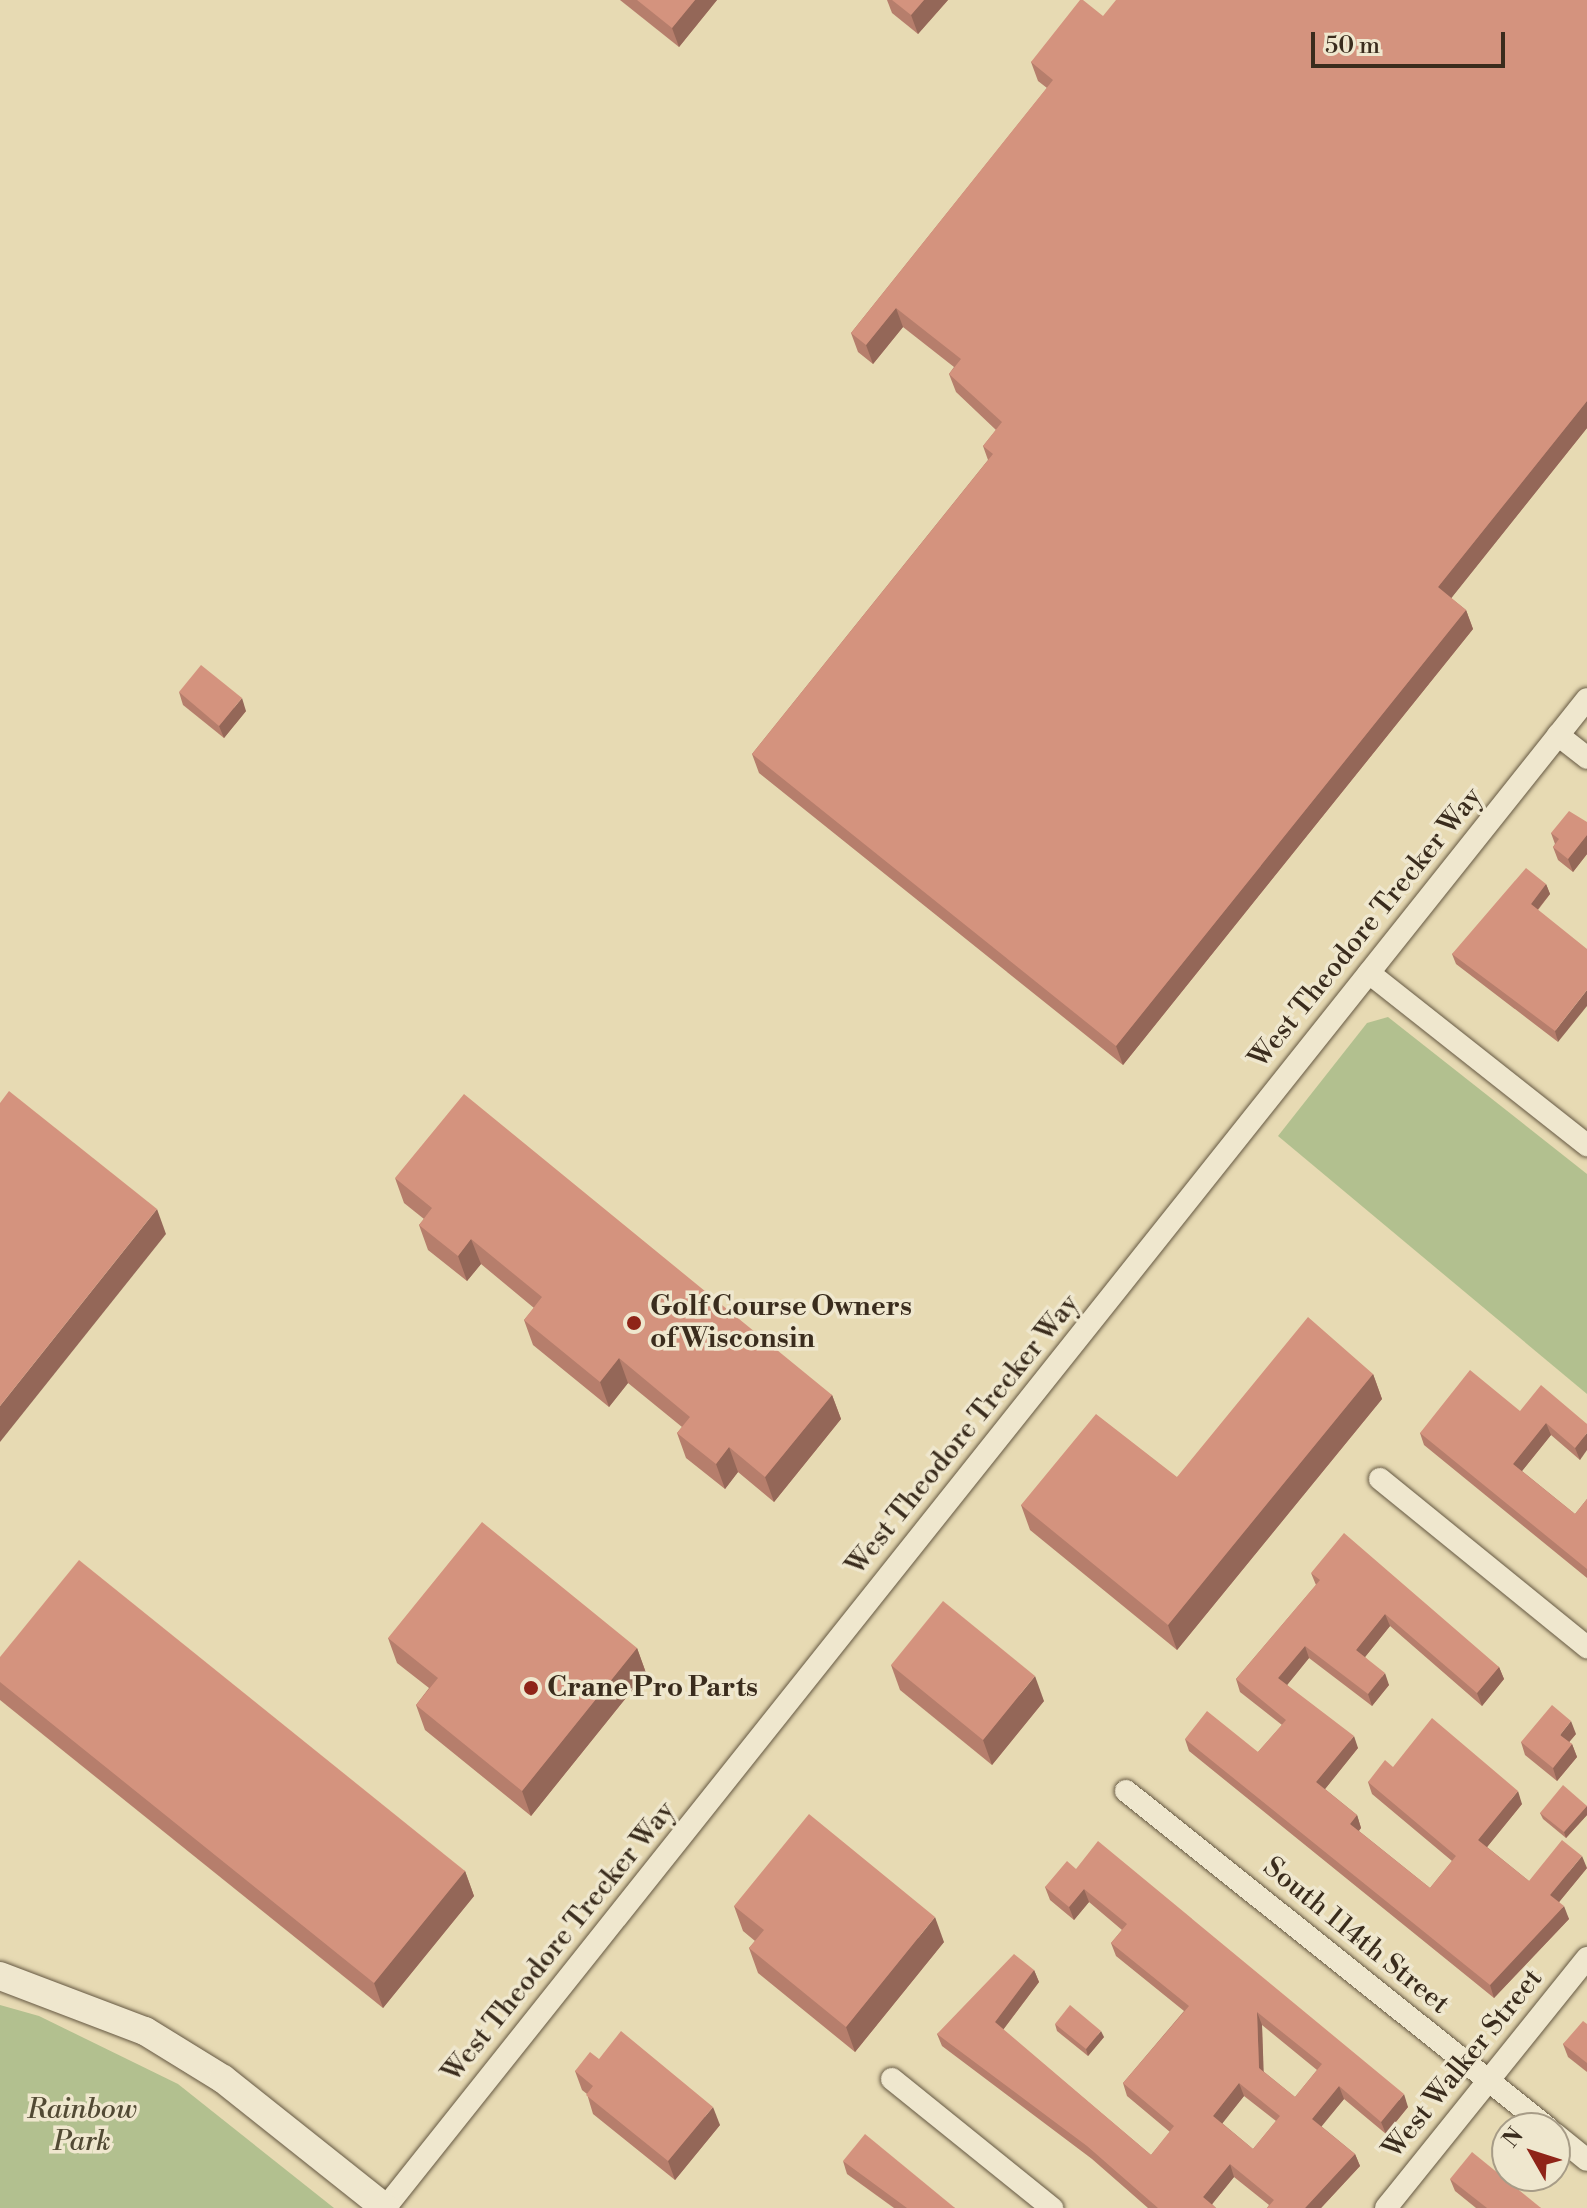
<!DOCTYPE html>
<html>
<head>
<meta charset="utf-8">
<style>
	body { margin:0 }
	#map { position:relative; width:1587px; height:2208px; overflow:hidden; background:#e7dab3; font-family:"Libre Bodoni",serif }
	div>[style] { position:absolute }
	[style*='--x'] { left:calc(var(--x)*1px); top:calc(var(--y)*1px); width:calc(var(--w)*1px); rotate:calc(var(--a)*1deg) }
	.green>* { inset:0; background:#b2c08f }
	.roads { filter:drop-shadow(0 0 2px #655842) drop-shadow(0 0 2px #655842) }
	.minor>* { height:22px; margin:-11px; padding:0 11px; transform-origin:11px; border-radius:11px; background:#efe7ce }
	.tertiary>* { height:28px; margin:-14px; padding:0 14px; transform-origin:14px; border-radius:14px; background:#efe7ce }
	.wall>* { inset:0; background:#b67e6c }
	.shaded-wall>* { inset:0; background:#946758 }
	.building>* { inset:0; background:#d4937e }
	.dots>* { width:22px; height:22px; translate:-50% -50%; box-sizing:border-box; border:4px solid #efe7ce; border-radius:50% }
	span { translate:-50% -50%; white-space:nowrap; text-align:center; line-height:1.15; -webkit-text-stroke:7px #efe7ce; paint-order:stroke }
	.street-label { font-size:28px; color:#3a2c1d }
	.poi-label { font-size:28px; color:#3a2c1d; font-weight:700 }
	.left { translate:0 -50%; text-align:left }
	.park-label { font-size:28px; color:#524a34; font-style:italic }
	.north { position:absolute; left:1491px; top:2112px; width:80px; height:80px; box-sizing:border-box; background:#efe7ce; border:2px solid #a79c87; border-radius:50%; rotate:309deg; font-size:22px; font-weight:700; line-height:32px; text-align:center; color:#3a2c1d }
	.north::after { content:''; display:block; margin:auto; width:28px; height:36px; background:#8f2418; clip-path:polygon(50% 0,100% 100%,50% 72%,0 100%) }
	.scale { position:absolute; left:1311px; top:32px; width:194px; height:36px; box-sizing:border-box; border:4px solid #3a2c1d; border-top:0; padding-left:10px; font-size:24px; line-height:28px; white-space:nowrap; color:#3a2c1d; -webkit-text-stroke:6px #efe7ce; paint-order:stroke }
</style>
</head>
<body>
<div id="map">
	<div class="green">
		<div style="clip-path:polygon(1388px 1017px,1587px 1174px,1587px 1394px,1278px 1136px,1367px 1023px)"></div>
		<div style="clip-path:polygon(0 2005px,39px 2016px,178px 2084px,334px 2208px,0 2208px)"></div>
	</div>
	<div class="roads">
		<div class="minor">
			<div style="--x:1558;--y:735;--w:37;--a:38"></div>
			<div style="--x:1369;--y:973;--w:278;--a:38.3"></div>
			<div style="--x:1380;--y:1479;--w:267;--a:39.1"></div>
			<div style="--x:1126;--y:1791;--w:540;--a:38.61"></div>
			<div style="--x:892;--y:2079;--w:206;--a:38.9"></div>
			<div style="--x:1555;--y:2134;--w:41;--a:39.1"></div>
			<div style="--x:385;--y:2208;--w:1929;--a:-51.46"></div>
			<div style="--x:1386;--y:2208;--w:321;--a:-51.2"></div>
		</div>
		<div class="tertiary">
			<div style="--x:0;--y:1976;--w:155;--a:20.8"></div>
			<div style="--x:145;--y:2031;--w:92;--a:31.6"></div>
			<div style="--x:223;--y:2079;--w:207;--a:38.5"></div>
		</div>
	</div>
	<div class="wall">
		<div style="clip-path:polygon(620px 0,717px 0,679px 47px)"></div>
		<div style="clip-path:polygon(887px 0,948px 0,918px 34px,892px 13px)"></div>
		<div style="clip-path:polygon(1587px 0,1587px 428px,1451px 598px,1466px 610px,1473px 629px,1123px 1065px,759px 773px,752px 754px,988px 460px,983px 446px,996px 430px,956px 392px,949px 374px,954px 367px,903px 327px,873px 364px,858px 352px,851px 333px,1047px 88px,1038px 81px,1031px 62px,1103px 16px)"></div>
		<div style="clip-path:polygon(179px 692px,246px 711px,224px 738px,183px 705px)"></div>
		<div style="clip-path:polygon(1587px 822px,1587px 854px,1573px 872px,1558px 860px,1553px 847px,1555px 844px,1551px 833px)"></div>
		<div style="clip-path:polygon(1546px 884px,1550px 894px,1538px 910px,1558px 1042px,1456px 964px,1452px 954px)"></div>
		<div style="clip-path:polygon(395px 1178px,832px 1395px,841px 1419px,774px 1502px,738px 1472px,725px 1489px,686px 1458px,677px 1433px,682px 1427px,628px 1383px,609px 1407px,533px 1345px,524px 1320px,534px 1308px,481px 1264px,467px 1281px,428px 1250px,419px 1225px,424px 1219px,404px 1203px)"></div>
		<div style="clip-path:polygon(1373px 1374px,1382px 1399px,1177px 1650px,1030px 1530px,1021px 1505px,1177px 1477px)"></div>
		<div style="clip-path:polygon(1520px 1411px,1587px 1424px,1580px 1460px,1551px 1435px,1522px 1471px,1575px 1514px,1587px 1499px,1587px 1578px,1424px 1445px,1420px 1433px)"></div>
		<div style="clip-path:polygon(1311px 1573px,1499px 1667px,1504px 1679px,1482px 1706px,1390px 1626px,1365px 1657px,1389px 1685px,1372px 1706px,1309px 1658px,1287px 1685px,1358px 1748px,1325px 1789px,1357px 1815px,1361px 1828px,1359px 1831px,1430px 1888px,1452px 1861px,1372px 1794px,1368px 1782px,1393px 1767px,1522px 1804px,1487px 1847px,1529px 1881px,1587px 1868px,1559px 1902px,1569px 1919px,1494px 1998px,1189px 1751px,1185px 1739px,1258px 1752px,1282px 1725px,1240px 1692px,1236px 1679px,1316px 1585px)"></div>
		<div style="clip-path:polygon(388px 1638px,637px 1648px,646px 1673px,531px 1816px,425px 1730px,416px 1705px,429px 1688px,397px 1663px)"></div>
		<div style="clip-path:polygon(0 1657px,465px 1871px,474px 1896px,383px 2008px,0 1700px)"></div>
		<div style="clip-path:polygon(891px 1665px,1044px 1701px,992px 1765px,900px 1690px)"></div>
		<div style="clip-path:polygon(1576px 1734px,1569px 1742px,1572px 1744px,1577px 1757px,1557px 1781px,1525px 1755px,1521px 1742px)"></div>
		<div style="clip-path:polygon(1587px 1806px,1587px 1815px,1566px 1838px,1543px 1819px,1540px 1813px)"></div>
		<div style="clip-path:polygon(evenodd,1076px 1869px,1408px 2107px,1386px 2134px,1344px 2099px,1321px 2126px,1355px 2154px,1360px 2166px,1321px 2208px,1267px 2208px,1269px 2205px,1234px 2177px,1212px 2204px,1216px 2208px,1148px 2208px,1092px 2159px,942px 2046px,937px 2034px,1034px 1970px,1039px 1982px,1003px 2030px,1151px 2155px,1170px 2132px,1127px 2096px,1123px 2083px,1184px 2011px,1116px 1956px,1111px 1943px,1122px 1930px,1089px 1902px,1074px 1920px,1050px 1900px,1045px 1887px,1076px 1869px,1262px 2025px,1317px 2070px,1295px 2097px,1263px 2071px,1262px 2025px,1076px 1869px,1244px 2096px,1276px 2121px,1253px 2149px,1222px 2123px,1244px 2096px)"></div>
		<div style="clip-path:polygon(734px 1906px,944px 1942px,855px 2052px,758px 1973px,749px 1948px,755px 1941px,743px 1931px)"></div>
		<div style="clip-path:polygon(1055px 2024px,1104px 2037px,1088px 2056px,1057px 2031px)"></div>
		<div style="clip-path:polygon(1587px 2024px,1587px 2072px,1568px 2057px,1563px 2044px)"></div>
		<div style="clip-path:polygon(599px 2059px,720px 2125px,675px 2180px,593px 2114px,587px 2094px,582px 2090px,575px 2071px)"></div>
		<div style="clip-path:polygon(843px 2161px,955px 2208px,894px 2208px,847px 2174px)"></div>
		<div style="clip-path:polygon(1450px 2179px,1541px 2208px,1476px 2208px,1455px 2191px)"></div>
	</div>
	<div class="shaded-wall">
		<div style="clip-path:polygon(695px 0,717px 0,679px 47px,672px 28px)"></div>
		<div style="clip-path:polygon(924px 0,948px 0,918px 34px,911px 15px)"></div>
		<div style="clip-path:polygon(896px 308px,903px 327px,873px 364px,866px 345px)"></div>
		<div style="clip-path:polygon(1587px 401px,1587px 428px,1445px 606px,1438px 587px)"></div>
		<div style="clip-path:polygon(1466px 610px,1473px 629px,1123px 1065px,1116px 1046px)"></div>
		<div style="clip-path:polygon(242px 698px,246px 711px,224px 738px,219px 726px)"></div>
		<div style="clip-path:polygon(1587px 835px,1587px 854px,1573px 872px,1568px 859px)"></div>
		<div style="clip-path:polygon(1546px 884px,1550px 894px,1534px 914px,1531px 904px)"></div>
		<div style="clip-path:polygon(1587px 990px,1587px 1006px,1558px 1042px,1555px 1031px)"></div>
		<div style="clip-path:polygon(157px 1209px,166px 1234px,0 1442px,0 1406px)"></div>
		<div style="clip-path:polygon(471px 1239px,481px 1264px,467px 1281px,458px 1256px)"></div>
		<div style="clip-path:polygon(619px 1358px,628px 1383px,609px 1407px,600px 1382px)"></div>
		<div style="clip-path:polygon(1373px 1374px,1382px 1399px,1177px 1650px,1168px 1625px)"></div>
		<div style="clip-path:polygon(832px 1395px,841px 1419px,774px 1502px,765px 1477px)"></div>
		<div style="clip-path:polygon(1546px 1423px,1551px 1435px,1518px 1476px,1513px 1464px)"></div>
		<div style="clip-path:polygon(1587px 1433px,1587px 1450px,1580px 1460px,1575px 1448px)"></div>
		<div style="clip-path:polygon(729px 1447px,738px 1472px,725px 1489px,716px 1464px)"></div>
		<div style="clip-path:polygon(1385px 1614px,1390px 1626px,1361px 1662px,1356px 1650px)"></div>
		<div style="clip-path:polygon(1305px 1646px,1309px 1658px,1283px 1690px,1278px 1678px)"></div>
		<div style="clip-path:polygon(637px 1648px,646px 1673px,531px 1816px,522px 1791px)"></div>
		<div style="clip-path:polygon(1499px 1667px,1504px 1679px,1482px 1706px,1477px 1693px)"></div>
		<div style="clip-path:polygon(1385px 1673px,1389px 1685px,1372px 1706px,1368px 1694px)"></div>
		<div style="clip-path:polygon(1035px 1676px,1044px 1701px,992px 1765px,983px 1740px)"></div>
		<div style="clip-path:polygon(1571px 1721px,1576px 1734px,1565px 1747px,1560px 1735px)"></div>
		<div style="clip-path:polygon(1354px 1736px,1358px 1748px,1321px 1794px,1316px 1782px)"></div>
		<div style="clip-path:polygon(1572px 1744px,1577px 1757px,1557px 1781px,1553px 1768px)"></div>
		<div style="clip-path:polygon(1518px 1791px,1522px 1804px,1483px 1852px,1478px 1840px)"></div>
		<div style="clip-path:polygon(1587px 1806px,1587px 1815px,1566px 1838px,1564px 1832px)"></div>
		<div style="clip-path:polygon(1357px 1815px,1361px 1828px,1354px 1836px,1350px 1824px)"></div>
		<div style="clip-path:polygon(1582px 1856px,1587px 1868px,1555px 1907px,1550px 1895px)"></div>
		<div style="clip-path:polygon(465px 1871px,474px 1896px,383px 2008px,374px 1983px)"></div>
		<div style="clip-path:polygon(1084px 1889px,1089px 1902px,1074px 1920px,1069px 1907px)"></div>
		<div style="clip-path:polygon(1564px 1906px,1569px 1919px,1494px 1998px,1490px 1985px)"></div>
		<div style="clip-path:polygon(935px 1917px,944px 1942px,855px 2052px,846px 2027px)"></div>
		<div style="clip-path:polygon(1034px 1970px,1039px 1982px,999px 2035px,995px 2022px)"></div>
		<div style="clip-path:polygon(1257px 2012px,1262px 2025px,1264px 2080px,1259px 2068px)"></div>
		<div style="clip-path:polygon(1101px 2031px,1104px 2037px,1088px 2056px,1086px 2049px)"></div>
		<div style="clip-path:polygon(1239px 2083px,1244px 2096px,1218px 2129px,1213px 2116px)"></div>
		<div style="clip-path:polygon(1339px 2086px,1344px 2099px,1317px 2132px,1312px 2119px)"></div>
		<div style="clip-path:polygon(1404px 2094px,1408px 2107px,1386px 2134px,1381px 2122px)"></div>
		<div style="clip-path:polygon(713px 2107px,720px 2125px,675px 2180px,668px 2161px)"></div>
		<div style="clip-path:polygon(1355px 2154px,1360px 2166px,1321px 2208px,1305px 2208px)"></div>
		<div style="clip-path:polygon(1230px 2164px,1234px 2177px,1209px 2208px,1203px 2197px)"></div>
	</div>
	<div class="building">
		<div style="clip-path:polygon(637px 0,695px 0,672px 28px)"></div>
		<div style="clip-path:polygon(892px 0,924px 0,911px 15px)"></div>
		<div style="clip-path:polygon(1080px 0,1083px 0,1103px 16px,1116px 0,1587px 0,1587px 401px,1438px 587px,1466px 610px,1116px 1046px,752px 754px,993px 454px,983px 446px,1002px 422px,949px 374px,961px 359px,896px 308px,866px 345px,851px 333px,1053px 80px,1031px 62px)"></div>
		<div style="clip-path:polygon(201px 665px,242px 698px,219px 726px,179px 692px)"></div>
		<div style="clip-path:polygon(1569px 811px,1587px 822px,1587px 835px,1568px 859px,1553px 847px,1559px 839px,1551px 833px)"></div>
		<div style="clip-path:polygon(1526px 868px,1546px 884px,1531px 904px,1587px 949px,1587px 990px,1555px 1031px,1452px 954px)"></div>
		<div style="clip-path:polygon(9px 1091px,157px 1209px,0 1406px,0 1103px)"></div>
		<div style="clip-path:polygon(464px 1094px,832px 1395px,765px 1477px,729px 1447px,716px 1464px,677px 1433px,690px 1417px,619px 1358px,600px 1382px,524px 1320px,542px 1297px,471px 1239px,458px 1256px,419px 1225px,432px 1208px,395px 1178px)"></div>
		<div style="clip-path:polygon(1308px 1317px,1373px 1374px,1168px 1625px,1021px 1505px,1096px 1414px,1177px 1477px)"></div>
		<div style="clip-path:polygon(1470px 1370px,1520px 1411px,1541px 1385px,1587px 1424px,1587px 1433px,1575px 1448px,1546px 1423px,1513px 1464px,1575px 1514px,1587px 1499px,1587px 1569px,1420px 1433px)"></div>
		<div style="clip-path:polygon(482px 1522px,637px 1648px,522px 1791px,416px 1705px,438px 1678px,388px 1638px)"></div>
		<div style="clip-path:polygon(1344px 1533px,1499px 1667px,1477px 1693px,1385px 1614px,1356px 1650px,1385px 1673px,1368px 1694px,1305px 1646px,1278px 1678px,1354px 1736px,1316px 1782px,1357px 1815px,1350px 1824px,1430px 1888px,1456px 1856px,1368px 1782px,1385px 1760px,1393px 1767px,1432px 1718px,1518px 1791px,1478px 1840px,1529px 1881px,1562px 1840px,1582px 1856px,1550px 1895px,1564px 1906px,1490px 1985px,1185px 1739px,1207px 1711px,1258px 1752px,1286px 1720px,1236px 1679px,1320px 1580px,1311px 1573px)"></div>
		<div style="clip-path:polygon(79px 1560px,465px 1871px,374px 1983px,0 1682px,0 1657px)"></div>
		<div style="clip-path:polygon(943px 1601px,1035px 1676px,983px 1740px,891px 1665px)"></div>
		<div style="clip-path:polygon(1552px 1705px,1571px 1721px,1560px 1735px,1572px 1744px,1553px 1768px,1521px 1742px)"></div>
		<div style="clip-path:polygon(1563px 1785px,1587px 1806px,1564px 1832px,1540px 1813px)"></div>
		<div style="clip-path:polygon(809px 1814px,935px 1917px,846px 2027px,749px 1948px,764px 1930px,734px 1906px)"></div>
		<div style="clip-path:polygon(evenodd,1098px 1841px,1404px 2094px,1381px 2122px,1339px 2086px,1312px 2119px,1355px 2154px,1305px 2208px,1267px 2208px,1274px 2200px,1230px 2164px,1203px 2197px,1216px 2208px,1158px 2208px,1087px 2146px,937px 2034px,1014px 1954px,1034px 1970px,995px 2022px,1151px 2155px,1174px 2126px,1123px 2083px,1189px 2006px,1111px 1943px,1127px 1924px,1084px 1889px,1069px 1907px,1045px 1887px,1067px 1861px,1076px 1869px,1098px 1841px,1257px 2012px,1322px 2064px,1295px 2097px,1259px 2068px,1257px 2012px,1098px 1841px,1239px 2083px,1280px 2116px,1253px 2149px,1213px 2116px,1239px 2083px)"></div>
		<div style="clip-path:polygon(1070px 2005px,1101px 2031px,1086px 2049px,1055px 2024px)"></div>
		<div style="clip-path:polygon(1583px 2021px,1587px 2024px,1587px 2063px,1563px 2044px)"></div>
		<div style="clip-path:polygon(621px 2031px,713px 2107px,668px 2161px,586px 2095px,593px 2086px,575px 2071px,590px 2052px,599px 2059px)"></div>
		<div style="clip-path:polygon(865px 2134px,955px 2208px,907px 2208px,843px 2161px)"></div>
		<div style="clip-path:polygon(1472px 2152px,1541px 2208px,1487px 2208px,1450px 2179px)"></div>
	</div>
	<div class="dots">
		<div style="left:634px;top:1323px;background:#8f2418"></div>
		<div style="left:531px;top:1688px;background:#8f2418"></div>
	</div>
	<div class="street-label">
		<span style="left:1366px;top:928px;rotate:-51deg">West Theodore Trecker Way</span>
		<span style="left:963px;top:1435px;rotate:-51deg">West Theodore Trecker Way</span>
		<span style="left:1356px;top:1936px;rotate:39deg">South 114th Street</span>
		<span style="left:559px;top:1942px;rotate:-51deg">West Theodore Trecker Way</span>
		<span style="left:1463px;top:2064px;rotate:-51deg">West Walker Street</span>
	</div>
	<div class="poi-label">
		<span class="left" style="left:650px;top:1323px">Golf Course Owners<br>of Wisconsin</span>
		<span class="left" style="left:547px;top:1688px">Crane Pro Parts</span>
	</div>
	<div class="park-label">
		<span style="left:82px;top:2126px">Rainbow<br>Park</span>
	</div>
	<div class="north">N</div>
	<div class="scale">50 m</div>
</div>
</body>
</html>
